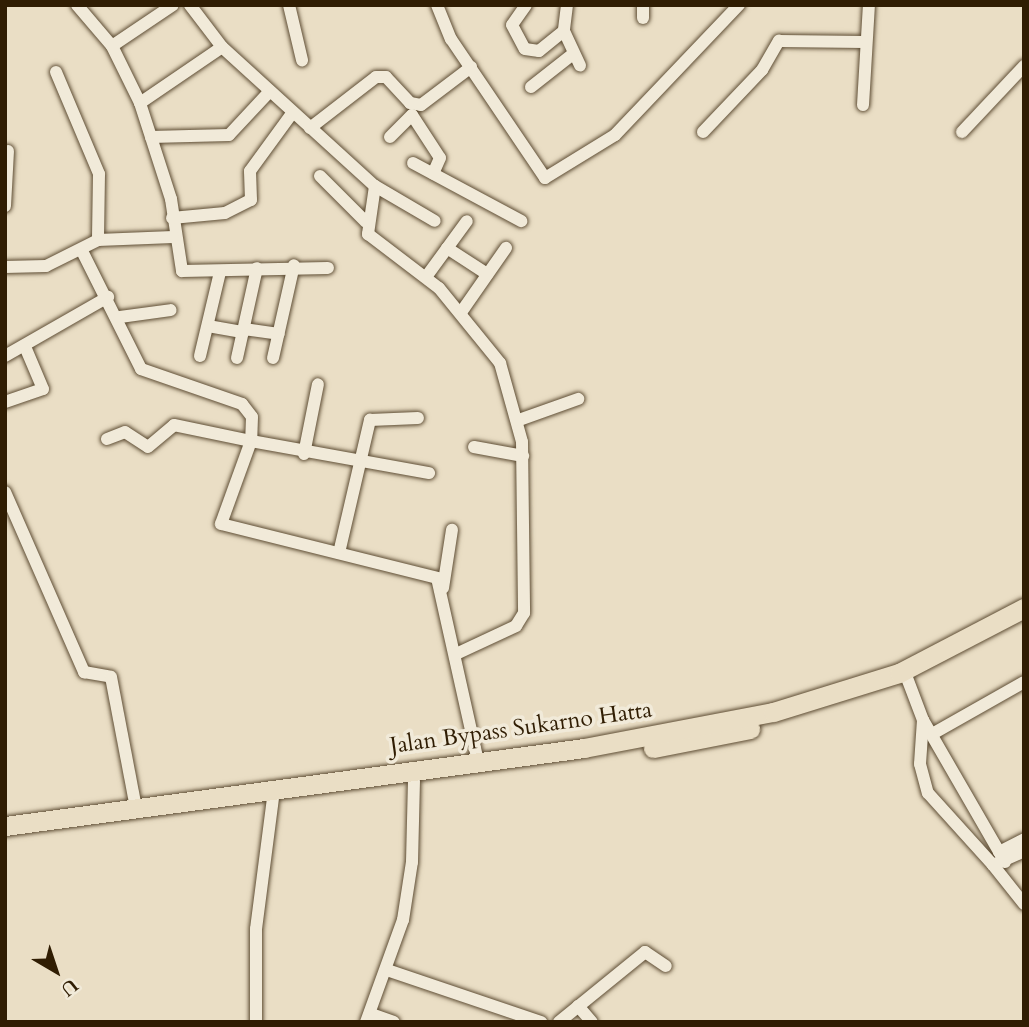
<!DOCTYPE html>
<html>
<head>
<meta charset="utf-8">
<style>
	body { margin:0 }
	#map { position:relative; width:1029px; height:1027px; overflow:hidden; background:#eadec5; font-family:Cardo,serif }
	div>[style] { position:absolute }
	[style*='--x'] { left:calc(var(--x)*1px); top:calc(var(--y)*1px); width:calc(var(--w)*1px); rotate:calc(var(--a)*1deg) }
	.roads { filter:drop-shadow(0 0 2px #5e4d34) drop-shadow(0 0 2px #5e4d34) }
	.minor>* { height:12px; margin:-6px; padding:0 6px; transform-origin:6px; border-radius:6px; background:#f1ead9 }
	.highway>* { height:19px; margin:-9.5px; padding:0 9.5px; transform-origin:9.5px; border-radius:9.5px; background:#eadec5 }
	span { translate:-50% -50%; white-space:nowrap; text-align:center; line-height:1.15; -webkit-text-stroke:7px #f1ead9; paint-order:stroke }
	.street-label { font-size:23px; color:#301d03 }
	.frame { position:absolute; inset:0; border:7px solid #301d03; pointer-events:none }
	.north { position:absolute; left:21px; top:936px; width:70px; height:70px; -webkit-text-stroke:5px #f1ead9; paint-order:stroke; rotate:141deg; font-size:19px; font-weight:700; line-height:28px; text-align:center; color:#301d03 }
	.north::after { content:''; display:block; margin:auto; width:24px; height:32px; background:#301d03; clip-path:polygon(50% 0,100% 100%,50% 72%,0 100%) }
</style>
</head>
<body>
<div id="map">
	<div class="roads">
		<div class="minor">
			<div style="--x:77;--y:5;--w:54;--a:49.5"></div>
			<div style="--x:112;--y:46;--w:64;--a:63.8"></div>
			<div style="--x:140;--y:103;--w:101;--a:72.1"></div>
			<div style="--x:171;--y:199;--w:73;--a:81.3"></div>
			<div style="--x:182;--y:271;--w:146;--a:-1.2"></div>
			<div style="--x:190;--y:5;--w:53;--a:52.7"></div>
			<div style="--x:222;--y:47;--w:207;--a:42.3"></div>
			<div style="--x:375;--y:186;--w:49;--a:98.3"></div>
			<div style="--x:368;--y:234;--w:89;--a:37.3"></div>
			<div style="--x:439;--y:288;--w:97;--a:50.9"></div>
			<div style="--x:500;--y:363;--w:82;--a:74.4"></div>
			<div style="--x:522;--y:442;--w:171;--a:89.3"></div>
			<div style="--x:524;--y:613;--w:15;--a:122"></div>
			<div style="--x:516;--y:626;--w:64;--a:155"></div>
			<div style="--x:289;--y:5;--w:57;--a:76.7"></div>
			<div style="--x:437;--y:5;--w:37;--a:68"></div>
			<div style="--x:451;--y:39;--w:168;--a:55.9"></div>
			<div style="--x:545;--y:178;--w:82;--a:-31.6"></div>
			<div style="--x:615;--y:135;--w:180;--a:-46.4"></div>
			<div style="--x:526;--y:5;--w:24;--a:125"></div>
			<div style="--x:512;--y:25;--w:27;--a:62"></div>
			<div style="--x:525;--y:49;--w:14;--a:8"></div>
			<div style="--x:539;--y:51;--w:32;--a:-39"></div>
			<div style="--x:567;--y:5;--w:26;--a:97"></div>
			<div style="--x:564;--y:31;--w:38;--a:65"></div>
			<div style="--x:643;--y:5;--w:13;--a:90"></div>
			<div style="--x:112;--y:46;--w:73;--a:-33.9"></div>
			<div style="--x:56;--y:72;--w:111;--a:67.1"></div>
			<div style="--x:99;--y:174;--w:66;--a:90.9"></div>
			<div style="--x:531;--y:87;--w:53;--a:-38.2"></div>
			<div style="--x:140;--y:103;--w:99;--a:-34.3"></div>
			<div style="--x:863;--y:105;--w:100;--a:-86.6"></div>
			<div style="--x:310;--y:128;--w:83;--a:-37.7"></div>
			<div style="--x:376;--y:77;--w:10;--a:0"></div>
			<div style="--x:386;--y:77;--w:35;--a:47"></div>
			<div style="--x:410;--y:103;--w:11;--a:10"></div>
			<div style="--x:421;--y:105;--w:63;--a:-37.2"></div>
			<div style="--x:703;--y:132;--w:86;--a:-46.4"></div>
			<div style="--x:762;--y:70;--w:34;--a:-60"></div>
			<div style="--x:779;--y:41;--w:85;--a:0.7"></div>
			<div style="--x:962;--y:132;--w:91;--a:-46.8"></div>
			<div style="--x:151;--y:137;--w:78;--a:-1.5"></div>
			<div style="--x:229;--y:135;--w:60;--a:-47"></div>
			<div style="--x:390;--y:137;--w:31;--a:-45"></div>
			<div style="--x:412;--y:115;--w:51;--a:56.9"></div>
			<div style="--x:440;--y:158;--w:17;--a:114"></div>
			<div style="--x:413;--y:163;--w:123;--a:28.2"></div>
			<div style="--x:320;--y:176;--w:65;--a:45"></div>
			<div style="--x:375;--y:186;--w:69;--a:30.3"></div>
			<div style="--x:5;--y:206;--w:55;--a:-86.9"></div>
			<div style="--x:172;--y:218;--w:53;--a:-5.4"></div>
			<div style="--x:225;--y:213;--w:29;--a:-27"></div>
			<div style="--x:251;--y:200;--w:29;--a:-92"></div>
			<div style="--x:250;--y:171;--w:73;--a:-53.9"></div>
			<div style="--x:447;--y:248;--w:48;--a:33"></div>
			<div style="--x:82;--y:251;--w:132;--a:63.4"></div>
			<div style="--x:141;--y:369;--w:107;--a:19.1"></div>
			<div style="--x:242;--y:404;--w:16;--a:52"></div>
			<div style="--x:252;--y:417;--w:24;--a:92"></div>
			<div style="--x:251;--y:441;--w:181;--a:10.2"></div>
			<div style="--x:5;--y:267;--w:41;--a:-1.4"></div>
			<div style="--x:46;--y:266;--w:58;--a:-26.6"></div>
			<div style="--x:98;--y:240;--w:75;--a:-2.3"></div>
			<div style="--x:426;--y:277;--w:69;--a:-53.8"></div>
			<div style="--x:462;--y:311;--w:77;--a:-55.1"></div>
			<div style="--x:120;--y:317;--w:51;--a:-7.8"></div>
			<div style="--x:208;--y:326;--w:36;--a:10"></div>
			<div style="--x:244;--y:329;--w:35;--a:8"></div>
			<div style="--x:5;--y:356;--w:119;--a:-29.8"></div>
			<div style="--x:200;--y:356;--w:86;--a:-76.6"></div>
			<div style="--x:237;--y:358;--w:92;--a:-77.5"></div>
			<div style="--x:273;--y:358;--w:95;--a:-77.3"></div>
			<div style="--x:5;--y:402;--w:40;--a:-18.9"></div>
			<div style="--x:43;--y:389;--w:43;--a:-113"></div>
			<div style="--x:519;--y:420;--w:63;--a:-19.6"></div>
			<div style="--x:107;--y:439;--w:19;--a:-21"></div>
			<div style="--x:125;--y:432;--w:27;--a:33"></div>
			<div style="--x:148;--y:447;--w:34;--a:-40"></div>
			<div style="--x:174;--y:425;--w:79;--a:11.7"></div>
			<div style="--x:251;--y:441;--w:88;--a:109.9"></div>
			<div style="--x:221;--y:524;--w:223;--a:14"></div>
			<div style="--x:437;--y:578;--w:188;--a:77.4"></div>
			<div style="--x:474;--y:447;--w:50;--a:10.4"></div>
			<div style="--x:304;--y:454;--w:71;--a:-78.7"></div>
			<div style="--x:5;--y:492;--w:197;--a:66.3"></div>
			<div style="--x:84;--y:672;--w:27;--a:10"></div>
			<div style="--x:111;--y:677;--w:128;--a:79.2"></div>
			<div style="--x:339;--y:553;--w:137;--a:-76.9"></div>
			<div style="--x:370;--y:420;--w:48;--a:-2.4"></div>
			<div style="--x:443;--y:588;--w:59;--a:-81.2"></div>
			<div style="--x:904;--y:670;--w:53;--a:69.2"></div>
			<div style="--x:923;--y:720;--w:164;--a:60"></div>
			<div style="--x:923;--y:720;--w:44;--a:93.9"></div>
			<div style="--x:920;--y:764;--w:30;--a:75"></div>
			<div style="--x:928;--y:793;--w:97;--a:47.9"></div>
			<div style="--x:993;--y:865;--w:34;--a:-24"></div>
			<div style="--x:934;--y:733;--w:103;--a:-29.5"></div>
			<div style="--x:999;--y:852;--w:28;--a:-27"></div>
			<div style="--x:993;--y:865;--w:50;--a:51.5"></div>
			<div style="--x:387;--y:970;--w:163;--a:18.7"></div>
			<div style="--x:578;--y:1006;--w:21;--a:49"></div>
			<div style="--x:371;--y:1014;--w:24;--a:19"></div>
			<div style="--x:256;--y:1022;--w:93;--a:-90"></div>
			<div style="--x:256;--y:929;--w:132;--a:-82.6"></div>
			<div style="--x:366;--y:1022;--w:109;--a:-70.1"></div>
			<div style="--x:403;--y:920;--w:59;--a:-81.2"></div>
			<div style="--x:412;--y:862;--w:81;--a:-88.6"></div>
			<div style="--x:559;--y:1022;--w:111;--a:-39.1"></div>
			<div style="--x:645;--y:952;--w:25;--a:34"></div>
		</div>
		<div class="highway">
			<div style="--x:653;--y:748;--w:99;--a:-11.1"></div>
			<div style="--x:5;--y:826;--w:584;--a:-7.67"></div>
			<div style="--x:584;--y:748;--w:192;--a:-10.8"></div>
			<div style="--x:773;--y:712;--w:132;--a:-17.2"></div>
			<div style="--x:899;--y:673;--w:141;--a:-27.5"></div>
		</div>
	</div>
	<div class="street-label">
		<span style="left:521px;top:728px;rotate:-8deg">Jalan Bypass Sukarno Hatta</span>
	</div>
	<div class="frame"></div>
	<div class="north">U</div>
</div>
</body>
</html>
